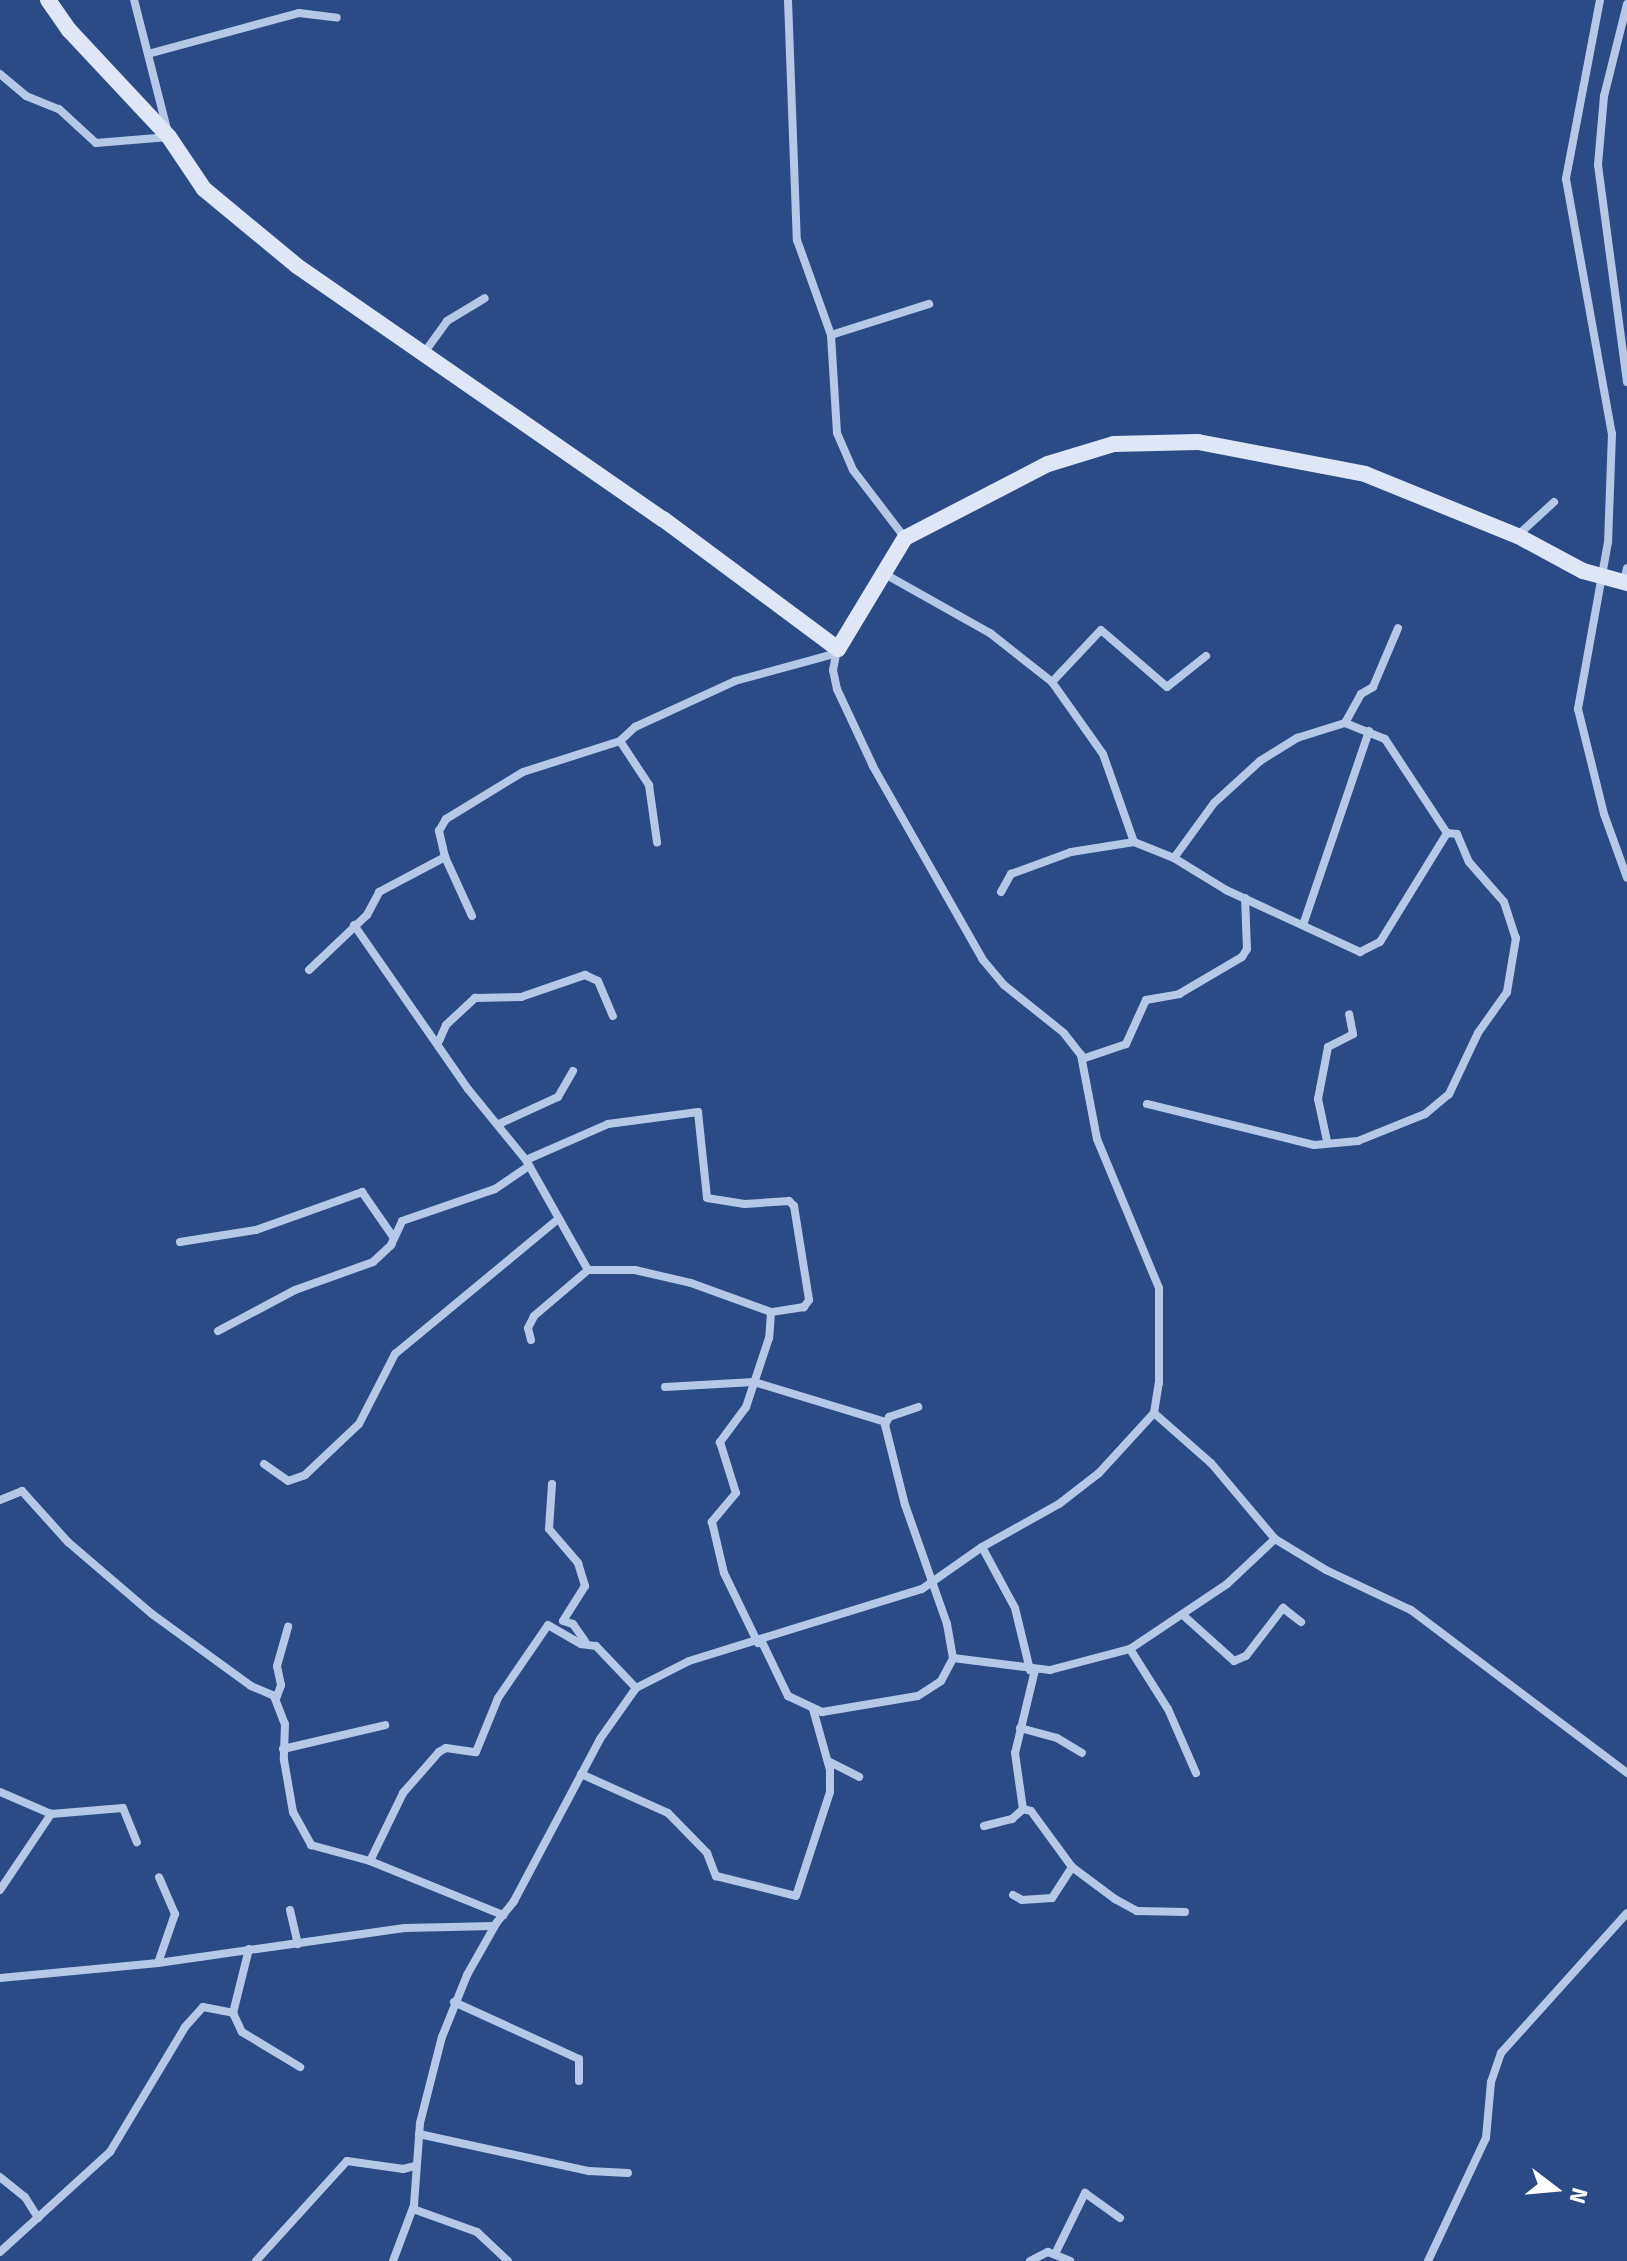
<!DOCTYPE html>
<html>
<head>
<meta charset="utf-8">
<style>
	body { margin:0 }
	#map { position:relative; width:1627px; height:2261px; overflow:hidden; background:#2a4b85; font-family:Signika,sans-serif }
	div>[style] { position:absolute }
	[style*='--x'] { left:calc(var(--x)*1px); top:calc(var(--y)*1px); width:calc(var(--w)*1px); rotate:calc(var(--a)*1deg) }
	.street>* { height:8px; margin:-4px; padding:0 4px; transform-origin:4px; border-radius:4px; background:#b5c8e7 }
	.secondary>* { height:16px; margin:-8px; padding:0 8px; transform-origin:8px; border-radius:8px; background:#dfe7f7 }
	span { translate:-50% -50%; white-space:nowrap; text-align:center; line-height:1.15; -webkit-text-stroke:8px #2a4b85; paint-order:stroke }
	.north { position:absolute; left:1515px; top:2149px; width:80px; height:80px; -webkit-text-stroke:6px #2a4b85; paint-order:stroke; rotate:106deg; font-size:22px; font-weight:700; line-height:32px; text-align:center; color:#fff }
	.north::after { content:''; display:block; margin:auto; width:28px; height:36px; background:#fff; clip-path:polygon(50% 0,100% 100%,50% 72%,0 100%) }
</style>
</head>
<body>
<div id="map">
	<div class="street">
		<div style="--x:788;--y:0;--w:240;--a:87.9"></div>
		<div style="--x:797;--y:240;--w:101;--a:70.3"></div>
		<div style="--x:831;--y:335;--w:98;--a:86.5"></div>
		<div style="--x:837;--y:433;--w:40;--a:66.6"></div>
		<div style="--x:853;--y:470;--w:86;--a:52.6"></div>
		<div style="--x:1600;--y:0;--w:182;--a:100.8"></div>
		<div style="--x:1566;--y:179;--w:259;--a:79.8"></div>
		<div style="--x:1612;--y:434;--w:108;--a:92.1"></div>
		<div style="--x:1608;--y:542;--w:170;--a:100.2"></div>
		<div style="--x:1578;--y:709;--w:108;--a:76.1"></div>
		<div style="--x:1604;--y:814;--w:68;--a:70.2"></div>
		<div style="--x:1627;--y:4;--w:95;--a:104"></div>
		<div style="--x:1604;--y:96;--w:69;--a:95"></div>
		<div style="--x:1598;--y:165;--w:219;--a:82.4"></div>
		<div style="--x:148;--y:54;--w:156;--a:-15.2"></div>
		<div style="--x:299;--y:13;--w:38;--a:7"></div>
		<div style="--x:0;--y:74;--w:34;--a:40"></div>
		<div style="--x:26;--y:96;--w:35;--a:22"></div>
		<div style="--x:59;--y:109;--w:50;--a:42.6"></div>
		<div style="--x:96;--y:143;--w:73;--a:-4.7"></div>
		<div style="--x:169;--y:137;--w:141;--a:-104.3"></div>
		<div style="--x:831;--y:335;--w:103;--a:-17.6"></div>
		<div style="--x:424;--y:353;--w:39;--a:-54"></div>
		<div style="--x:447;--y:321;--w:44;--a:-31.2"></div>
		<div style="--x:1518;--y:535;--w:49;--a:-42.5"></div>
		<div style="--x:883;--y:573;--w:123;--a:29.3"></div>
		<div style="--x:990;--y:633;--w:79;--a:38.3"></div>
		<div style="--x:1052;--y:682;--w:88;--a:54.7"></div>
		<div style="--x:1103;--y:754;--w:93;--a:70.6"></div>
		<div style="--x:1624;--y:581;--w:13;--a:-77"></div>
		<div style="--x:1052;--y:682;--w:71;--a:-46.7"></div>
		<div style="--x:1101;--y:630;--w:87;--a:40.8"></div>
		<div style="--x:1167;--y:687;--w:50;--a:-38.5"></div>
		<div style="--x:1345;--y:723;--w:33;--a:-61"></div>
		<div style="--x:1361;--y:694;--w:14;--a:-30"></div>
		<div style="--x:1373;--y:687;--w:64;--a:-67"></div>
		<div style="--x:620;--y:741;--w:53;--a:56.6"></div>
		<div style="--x:649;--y:785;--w:58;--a:82"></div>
		<div style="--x:1174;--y:858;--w:61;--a:31.6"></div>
		<div style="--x:1226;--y:890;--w:148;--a:24.8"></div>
		<div style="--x:1360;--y:952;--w:22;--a:-27"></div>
		<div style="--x:1380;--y:942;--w:128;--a:-58.4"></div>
		<div style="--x:1001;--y:892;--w:21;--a:-61"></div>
		<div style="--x:1011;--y:874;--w:64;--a:-20.1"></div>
		<div style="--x:1071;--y:852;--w:64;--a:-9"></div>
		<div style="--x:1134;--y:842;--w:43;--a:21.8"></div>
		<div style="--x:1174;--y:858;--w:68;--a:-54"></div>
		<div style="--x:1214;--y:803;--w:62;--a:-42.4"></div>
		<div style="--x:1260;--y:761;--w:44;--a:-31.9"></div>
		<div style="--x:1297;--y:738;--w:50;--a:-17.4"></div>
		<div style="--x:1345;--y:723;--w:43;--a:21.8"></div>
		<div style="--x:1385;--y:739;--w:113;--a:56.6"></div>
		<div style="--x:1447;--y:833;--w:10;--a:6"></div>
		<div style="--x:1457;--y:834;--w:30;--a:67"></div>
		<div style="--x:1469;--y:862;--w:53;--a:48.8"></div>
		<div style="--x:1504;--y:902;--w:38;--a:72"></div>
		<div style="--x:1516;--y:938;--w:55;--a:99.5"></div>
		<div style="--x:1507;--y:992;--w:50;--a:125.3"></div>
		<div style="--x:1478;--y:1033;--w:68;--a:115.4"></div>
		<div style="--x:1449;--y:1094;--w:31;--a:140"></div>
		<div style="--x:1425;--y:1114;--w:72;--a:158.1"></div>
		<div style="--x:1358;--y:1141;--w:44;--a:174.8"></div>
		<div style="--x:1314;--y:1145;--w:172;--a:-166.2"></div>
		<div style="--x:472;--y:916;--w:65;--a:-114.6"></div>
		<div style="--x:445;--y:857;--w:27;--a:-103"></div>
		<div style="--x:439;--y:831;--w:14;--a:-60"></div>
		<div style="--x:446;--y:819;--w:90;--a:-31.4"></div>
		<div style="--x:523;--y:772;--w:102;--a:-17.7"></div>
		<div style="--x:620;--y:741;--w:21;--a:-43"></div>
		<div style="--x:635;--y:727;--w:110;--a:-24.7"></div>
		<div style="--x:735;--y:681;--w:103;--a:-15.3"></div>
		<div style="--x:354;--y:925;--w:200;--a:55.2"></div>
		<div style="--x:468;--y:1089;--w:92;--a:50.8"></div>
		<div style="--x:526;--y:1160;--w:126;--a:60.6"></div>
		<div style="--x:1303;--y:925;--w:205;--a:-71.2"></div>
		<div style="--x:309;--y:970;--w:80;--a:-43.5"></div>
		<div style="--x:367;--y:915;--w:26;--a:-62"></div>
		<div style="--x:379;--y:892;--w:75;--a:-27.9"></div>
		<div style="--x:439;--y:1041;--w:17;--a:-66"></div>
		<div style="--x:446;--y:1025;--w:40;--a:-43"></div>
		<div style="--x:475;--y:998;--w:46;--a:-1.2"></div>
		<div style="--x:521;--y:997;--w:68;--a:-19"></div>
		<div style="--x:585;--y:975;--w:14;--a:25"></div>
		<div style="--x:598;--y:981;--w:38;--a:67"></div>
		<div style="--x:1082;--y:1059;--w:46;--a:-18.8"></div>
		<div style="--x:1126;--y:1044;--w:48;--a:-65.6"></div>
		<div style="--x:1146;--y:1000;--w:34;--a:-10"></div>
		<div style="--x:1179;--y:994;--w:73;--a:-30.4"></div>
		<div style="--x:1242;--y:957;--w:9;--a:-58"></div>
		<div style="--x:1247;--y:949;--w:51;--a:-92.2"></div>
		<div style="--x:499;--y:1124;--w:65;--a:-24.6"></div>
		<div style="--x:558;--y:1097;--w:30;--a:-60"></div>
		<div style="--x:1327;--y:1141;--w:43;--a:-102.1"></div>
		<div style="--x:1318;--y:1099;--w:53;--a:-79.1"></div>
		<div style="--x:1328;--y:1047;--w:28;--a:-27"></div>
		<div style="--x:1353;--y:1034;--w:20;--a:-101"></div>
		<div style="--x:526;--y:1160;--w:90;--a:-23.7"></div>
		<div style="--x:608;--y:1124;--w:91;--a:-7.6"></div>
		<div style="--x:698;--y:1112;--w:86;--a:84"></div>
		<div style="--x:707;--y:1198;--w:38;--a:9"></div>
		<div style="--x:745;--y:1204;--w:44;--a:-3.9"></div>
		<div style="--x:789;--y:1201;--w:7;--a:45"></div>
		<div style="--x:794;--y:1206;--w:95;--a:80.9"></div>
		<div style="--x:809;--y:1300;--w:9;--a:126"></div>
		<div style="--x:804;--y:1307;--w:33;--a:171"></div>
		<div style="--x:180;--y:1242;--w:77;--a:-9"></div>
		<div style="--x:256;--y:1230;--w:113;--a:-19.7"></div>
		<div style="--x:362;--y:1192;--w:56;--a:55.2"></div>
		<div style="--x:218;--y:1331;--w:87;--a:-28"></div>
		<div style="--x:295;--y:1290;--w:83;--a:-19.7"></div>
		<div style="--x:373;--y:1262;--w:25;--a:-43"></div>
		<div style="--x:391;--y:1245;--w:26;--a:-65"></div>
		<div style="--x:402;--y:1221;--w:98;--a:-19"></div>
		<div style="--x:495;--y:1189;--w:41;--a:-34.1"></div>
		<div style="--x:531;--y:1340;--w:12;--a:-104"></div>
		<div style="--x:528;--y:1328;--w:13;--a:-63"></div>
		<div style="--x:534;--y:1316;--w:71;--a:-40.4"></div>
		<div style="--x:588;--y:1270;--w:47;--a:0"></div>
		<div style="--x:635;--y:1270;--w:57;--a:13.1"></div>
		<div style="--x:691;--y:1283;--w:85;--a:19.9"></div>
		<div style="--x:771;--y:1312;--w:26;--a:94"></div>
		<div style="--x:769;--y:1338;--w:73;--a:108.4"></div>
		<div style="--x:746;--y:1407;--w:44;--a:126.6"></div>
		<div style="--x:720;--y:1442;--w:53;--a:72.6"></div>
		<div style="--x:736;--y:1493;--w:38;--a:130"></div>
		<div style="--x:712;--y:1522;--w:52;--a:76.8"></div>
		<div style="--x:724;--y:1573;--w:78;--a:64.1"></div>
		<div style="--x:665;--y:1387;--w:89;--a:-3.2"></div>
		<div style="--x:754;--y:1382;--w:138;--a:16.9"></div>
		<div style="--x:1154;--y:1413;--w:76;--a:41.3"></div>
		<div style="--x:1211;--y:1463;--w:99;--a:49.9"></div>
		<div style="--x:1275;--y:1539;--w:60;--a:31.3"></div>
		<div style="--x:1326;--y:1570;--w:94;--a:25.2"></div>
		<div style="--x:1411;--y:1610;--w:271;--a:37"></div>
		<div style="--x:264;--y:1464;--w:29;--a:35"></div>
		<div style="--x:288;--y:1481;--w:18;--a:-19"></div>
		<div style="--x:305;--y:1475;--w:74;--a:-43.4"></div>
		<div style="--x:359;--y:1424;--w:79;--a:-62.8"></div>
		<div style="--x:395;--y:1354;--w:209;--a:-39.6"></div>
		<div style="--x:552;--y:1484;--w:45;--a:93.8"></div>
		<div style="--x:549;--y:1529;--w:45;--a:49.5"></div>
		<div style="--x:578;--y:1563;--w:24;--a:73"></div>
		<div style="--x:585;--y:1586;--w:41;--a:122.2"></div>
		<div style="--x:563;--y:1621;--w:10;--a:17"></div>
		<div style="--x:573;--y:1624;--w:21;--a:55"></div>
		<div style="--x:0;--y:1500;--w:24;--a:-22"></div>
		<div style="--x:22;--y:1491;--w:69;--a:48"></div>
		<div style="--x:68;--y:1542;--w:111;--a:40.6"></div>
		<div style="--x:152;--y:1614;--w:122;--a:36"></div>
		<div style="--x:251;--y:1686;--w:25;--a:23"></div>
		<div style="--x:274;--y:1696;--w:30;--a:69"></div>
		<div style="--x:285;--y:1724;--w:36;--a:92"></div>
		<div style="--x:284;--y:1760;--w:53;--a:80.2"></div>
		<div style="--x:293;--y:1812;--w:38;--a:61"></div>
		<div style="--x:311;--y:1845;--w:61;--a:15.2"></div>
		<div style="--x:370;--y:1861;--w:144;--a:22.1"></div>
		<div style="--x:982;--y:1547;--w:69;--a:61.6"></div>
		<div style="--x:1015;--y:1608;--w:64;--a:76.4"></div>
		<div style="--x:1184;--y:1616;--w:67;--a:42"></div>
		<div style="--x:1234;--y:1661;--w:13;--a:-23"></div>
		<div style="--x:1246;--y:1656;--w:61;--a:-52.4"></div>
		<div style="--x:1283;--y:1608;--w:23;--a:38"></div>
		<div style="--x:762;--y:1642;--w:60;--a:64.3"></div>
		<div style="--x:788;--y:1696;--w:38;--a:25"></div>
		<div style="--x:822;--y:1712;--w:97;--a:-9.5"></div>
		<div style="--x:918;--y:1696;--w:27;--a:-33"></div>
		<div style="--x:941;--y:1681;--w:26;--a:-62"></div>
		<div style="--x:953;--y:1658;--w:35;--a:-100"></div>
		<div style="--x:947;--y:1624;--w:126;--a:-109.4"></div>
		<div style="--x:905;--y:1505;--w:82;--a:-104"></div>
		<div style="--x:885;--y:1425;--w:9;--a:-63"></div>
		<div style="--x:889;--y:1417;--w:31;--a:-19"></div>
		<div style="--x:1130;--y:1649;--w:71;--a:57.7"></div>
		<div style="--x:1168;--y:1709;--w:70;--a:66.4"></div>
		<div style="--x:953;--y:1658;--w:98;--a:7.1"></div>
		<div style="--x:1050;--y:1670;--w:83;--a:-14.7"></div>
		<div style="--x:1130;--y:1649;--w:117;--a:-33.8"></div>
		<div style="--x:1227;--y:1584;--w:66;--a:-43.2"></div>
		<div style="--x:1035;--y:1670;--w:85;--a:103.5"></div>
		<div style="--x:1015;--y:1753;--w:57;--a:81.9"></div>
		<div style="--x:1023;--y:1809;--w:8;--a:14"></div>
		<div style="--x:1031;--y:1811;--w:69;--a:53.8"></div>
		<div style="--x:1072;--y:1867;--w:54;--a:36.7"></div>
		<div style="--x:1115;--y:1899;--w:25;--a:29"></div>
		<div style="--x:1137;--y:1911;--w:48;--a:1.2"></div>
		<div style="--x:276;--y:1699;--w:15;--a:-70"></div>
		<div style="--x:281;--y:1685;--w:19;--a:-102"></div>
		<div style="--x:277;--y:1666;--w:41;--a:-74.2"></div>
		<div style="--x:1020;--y:1728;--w:38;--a:15"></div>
		<div style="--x:1057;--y:1738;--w:29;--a:31"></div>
		<div style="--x:283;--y:1749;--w:105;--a:-13.2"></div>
		<div style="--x:828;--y:1761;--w:35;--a:27"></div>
		<div style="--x:581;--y:1774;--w:95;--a:24.1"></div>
		<div style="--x:668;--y:1813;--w:56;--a:45.7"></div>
		<div style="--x:707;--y:1853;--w:25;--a:69"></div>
		<div style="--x:716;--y:1876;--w:82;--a:14"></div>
		<div style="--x:796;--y:1896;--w:109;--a:-71.9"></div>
		<div style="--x:830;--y:1792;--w:22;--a:-90"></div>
		<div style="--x:830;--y:1770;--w:63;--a:-105.6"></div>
		<div style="--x:0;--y:1792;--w:56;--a:23.3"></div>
		<div style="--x:984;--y:1826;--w:29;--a:-14"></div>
		<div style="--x:1012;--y:1819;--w:15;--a:-42"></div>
		<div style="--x:370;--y:1861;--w:76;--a:-64.1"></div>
		<div style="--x:403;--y:1793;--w:55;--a:-48.7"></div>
		<div style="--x:439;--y:1752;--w:8;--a:-30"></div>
		<div style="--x:446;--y:1748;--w:30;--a:8"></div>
		<div style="--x:476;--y:1752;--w:58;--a:-67.8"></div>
		<div style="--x:498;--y:1698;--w:88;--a:-55.6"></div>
		<div style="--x:548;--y:1625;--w:38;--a:30"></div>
		<div style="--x:581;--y:1644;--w:15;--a:8"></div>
		<div style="--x:596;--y:1646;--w:58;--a:46.4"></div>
		<div style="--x:0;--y:1890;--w:92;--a:-56.1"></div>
		<div style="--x:51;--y:1814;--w:72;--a:-4.8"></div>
		<div style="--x:123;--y:1808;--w:37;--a:68"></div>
		<div style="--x:1013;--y:1895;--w:10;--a:29"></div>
		<div style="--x:1022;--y:1900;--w:30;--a:-4"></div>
		<div style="--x:1052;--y:1898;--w:37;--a:-57"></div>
		<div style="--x:290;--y:1910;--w:35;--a:77"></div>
		<div style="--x:158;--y:1963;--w:52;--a:-70.9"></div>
		<div style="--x:175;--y:1914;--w:40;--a:-113.4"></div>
		<div style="--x:0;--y:1978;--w:159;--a:-5.4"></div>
		<div style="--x:158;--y:1963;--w:249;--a:-8.1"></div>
		<div style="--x:405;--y:1928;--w:89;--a:-1.3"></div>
		<div style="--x:494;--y:1926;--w:32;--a:-51"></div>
		<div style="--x:514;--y:1901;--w:183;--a:-62"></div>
		<div style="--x:600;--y:1739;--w:62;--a:-54.8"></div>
		<div style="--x:636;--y:1688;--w:59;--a:-27"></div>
		<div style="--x:689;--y:1661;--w:244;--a:-17.2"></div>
		<div style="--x:922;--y:1589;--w:73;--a:-35"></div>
		<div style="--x:982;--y:1547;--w:88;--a:-29.2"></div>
		<div style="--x:1059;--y:1504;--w:51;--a:-37.8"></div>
		<div style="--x:1099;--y:1473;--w:81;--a:-47.5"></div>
		<div style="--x:1154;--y:1413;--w:30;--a:-81"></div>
		<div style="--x:1159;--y:1383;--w:95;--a:-90"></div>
		<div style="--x:1159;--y:1288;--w:161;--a:-112.6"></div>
		<div style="--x:1097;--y:1139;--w:86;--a:-100.8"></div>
		<div style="--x:1081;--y:1055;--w:28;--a:-128"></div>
		<div style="--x:1064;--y:1033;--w:77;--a:-141.3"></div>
		<div style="--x:1004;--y:985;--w:33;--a:-130"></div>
		<div style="--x:983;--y:960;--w:223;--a:-119.6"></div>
		<div style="--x:873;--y:766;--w:85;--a:-115.1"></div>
		<div style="--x:837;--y:689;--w:19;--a:-102"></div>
		<div style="--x:833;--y:670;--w:21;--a:-79"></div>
		<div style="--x:454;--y:2002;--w:137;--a:24.5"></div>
		<div style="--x:579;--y:2059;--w:22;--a:90"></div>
		<div style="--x:233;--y:2013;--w:66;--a:-76"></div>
		<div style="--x:419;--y:2134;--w:174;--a:12.3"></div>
		<div style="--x:589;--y:2171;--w:39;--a:3"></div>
		<div style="--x:0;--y:2177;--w:32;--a:39"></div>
		<div style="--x:25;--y:2197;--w:25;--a:58"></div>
		<div style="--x:413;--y:2209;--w:68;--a:19.8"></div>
		<div style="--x:477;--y:2232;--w:42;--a:43.1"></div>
		<div style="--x:0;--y:2252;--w:149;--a:-42.3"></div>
		<div style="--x:110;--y:2152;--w:146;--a:-59"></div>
		<div style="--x:185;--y:2027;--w:27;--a:-48"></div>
		<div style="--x:203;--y:2007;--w:31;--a:11"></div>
		<div style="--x:233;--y:2013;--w:21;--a:65"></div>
		<div style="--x:242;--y:2032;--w:68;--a:31.1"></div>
		<div style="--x:1056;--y:2252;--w:66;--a:-63.8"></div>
		<div style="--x:1085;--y:2193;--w:43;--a:35.5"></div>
		<div style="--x:256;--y:2261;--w:135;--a:-47.7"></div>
		<div style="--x:347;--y:2161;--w:57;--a:8.1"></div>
		<div style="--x:403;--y:2169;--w:12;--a:-14"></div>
		<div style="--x:393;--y:2261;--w:60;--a:-69.4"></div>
		<div style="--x:414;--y:2205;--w:82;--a:-85.8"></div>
		<div style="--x:420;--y:2123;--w:89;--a:-75.7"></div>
		<div style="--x:442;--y:2037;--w:67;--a:-68"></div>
		<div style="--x:467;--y:1975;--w:61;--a:-60.5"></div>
		<div style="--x:1030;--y:2261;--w:20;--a:-27"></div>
		<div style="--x:1048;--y:2252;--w:24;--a:22"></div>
		<div style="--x:1428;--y:2261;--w:136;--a:-64.8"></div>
		<div style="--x:1486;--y:2138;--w:56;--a:-84.9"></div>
		<div style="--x:1491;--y:2082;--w:31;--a:-71"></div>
		<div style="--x:1501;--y:2053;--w:188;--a:-48"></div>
	</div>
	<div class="secondary">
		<div style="--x:48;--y:0;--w:37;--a:55"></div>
		<div style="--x:69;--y:30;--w:146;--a:46.9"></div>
		<div style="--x:169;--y:137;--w:63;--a:56.1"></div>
		<div style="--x:204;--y:189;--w:121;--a:39.6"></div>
		<div style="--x:297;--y:266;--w:445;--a:34.7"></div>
		<div style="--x:663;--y:519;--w:218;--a:36.6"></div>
		<div style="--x:838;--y:649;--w:130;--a:-58.9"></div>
		<div style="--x:905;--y:538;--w:161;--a:-27.4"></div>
		<div style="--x:1048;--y:464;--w:69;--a:-16.9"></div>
		<div style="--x:1114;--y:444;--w:84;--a:-1.4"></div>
		<div style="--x:1198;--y:442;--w:170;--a:10.8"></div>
		<div style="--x:1365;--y:474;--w:165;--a:22.1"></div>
		<div style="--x:1518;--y:536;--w:74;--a:28.3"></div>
		<div style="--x:1583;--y:571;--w:46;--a:15.3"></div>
	</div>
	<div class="north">N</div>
</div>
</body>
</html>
